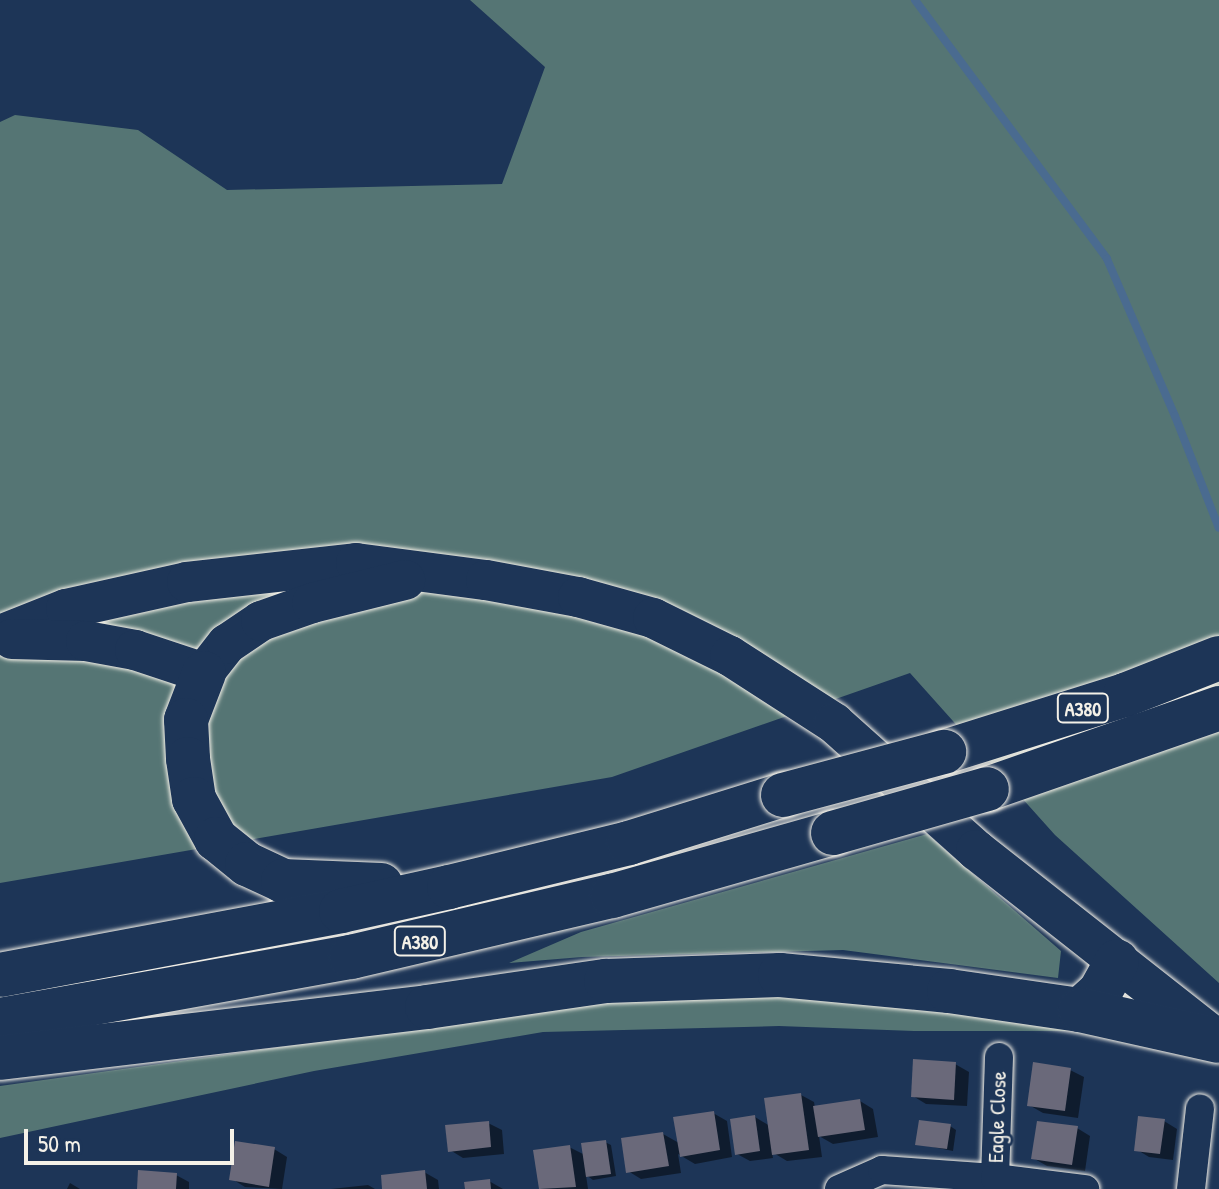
<!DOCTYPE html>
<html>
<head>
<meta charset="utf-8">
<style>
	body { margin:0 }
	#map { position:relative; width:1219px; height:1189px; overflow:hidden; background:#1d3557; font-family:"Patrick Hand",sans-serif }
	div>[style] { position:absolute }
	[style*='--x'] { left:calc(var(--x)*1px); top:calc(var(--y)*1px); width:calc(var(--w)*1px); rotate:calc(var(--a)*1deg) }
	.green>* { inset:0; background:#557574 }
	.shadow>* { inset:0; background:#0007 }
	.stream>* { height:8px; margin:-4px; padding:0 4px; transform-origin:4px; border-radius:4px; background:#4a6b90 }
	.building>* { inset:0; background:#6a697a }
	.roads { filter:drop-shadow(0 0 2px #f4f1e8) drop-shadow(0 0 2px #f4f1e8) }
	.minor>* { height:28px; margin:-14px; padding:0 14px; transform-origin:14px; border-radius:14px; background:#1d3557 }
	.secondary>* { height:40px; margin:-20px; padding:0 20px; transform-origin:20px; border-radius:20px; background:#1d3557 }
	.trunk>* { height:44px; margin:-22px; padding:0 22px; transform-origin:22px; border-radius:22px; background:#1d3557 }
	.bridges { filter:drop-shadow(0 0 2px #f4f1e8) drop-shadow(0 0 2px #f4f1e8) }
	.trunk-bridge>* { height:44px; margin:-22px; padding:0 22px; transform-origin:22px; border-radius:22px; background:#1d3557 }
	span { translate:-50% -50%; white-space:nowrap; text-align:center; line-height:1.15; -webkit-text-stroke:6px #1d3557; paint-order:stroke }
	.shield-label span { padding:2px 6px; background:#1d3557; border:2px solid; border-radius:6px; -webkit-text-stroke-width:0 }
	.shield-label { font-size:20px; color:#f4f1e8; font-weight:700 }
	.street-label { font-size:22px; color:#f4f1e8 }
	.scale { position:absolute; left:24px; top:1129px; width:210px; height:36px; box-sizing:border-box; border:4px solid #f4f1e8; border-top:0; padding-left:10px; font-size:24px; line-height:28px; white-space:nowrap; color:#f4f1e8; -webkit-text-stroke:6px #1d3557; paint-order:stroke }
</style>
</head>
<body>
<div id="map">
	<div class="green">
		<div style="clip-path:polygon(470px 0,1219px 0,1219px 983px,1055px 835px,910px 673px,612px 777px,0 883px,0 122px,15px 115px,138px 130px,227px 190px,502px 184px,545px 67px)"></div>
		<div style="clip-path:polygon(927px 834px,1061px 951px,1058px 978px,843px 950px,582px 957px,509px 963px,581px 932px)"></div>
		<div style="clip-path:polygon(774px 995px,921px 1006px,1096px 1031px,914px 1031px,779px 1026px,543px 1032px,314px 1071px,0 1138px,0 1086px,591px 1004px)"></div>
	</div>
	<div class="shadow">
		<div style="clip-path:polygon(955px 1064px,969px 1072px,967px 1106px,926px 1104px,913px 1096px)"></div>
		<div style="clip-path:polygon(1070px 1070px,1084px 1077px,1078px 1118px,1043px 1113px,1029px 1105px)"></div>
		<div style="clip-path:polygon(801px 1095px,814px 1102px,815px 1108px,860px 1101px,873px 1109px,878px 1137px,833px 1144px,819px 1136px,822px 1157px,787px 1161px,772px 1152px,773px 1158px,750px 1161px,737px 1154px,755px 1117px,770px 1126px)"></div>
		<div style="clip-path:polygon(713px 1113px,727px 1121px,732px 1157px,695px 1164px,678px 1154px,681px 1173px,641px 1179px,628px 1171px,663px 1134px,679px 1143px)"></div>
		<div style="clip-path:polygon(1164px 1121px,1177px 1129px,1173px 1160px,1149px 1157px,1136px 1149px)"></div>
		<div style="clip-path:polygon(488px 1123px,502px 1130px,504px 1154px,463px 1158px,450px 1150px)"></div>
		<div style="clip-path:polygon(950px 1126px,956px 1130px,953px 1151px,918px 1144px)"></div>
		<div style="clip-path:polygon(1077px 1128px,1090px 1136px,1085px 1171px,1047px 1166px,1033px 1158px)"></div>
		<div style="clip-path:polygon(605px 1142px,611px 1145px,616px 1176px,593px 1180px,586px 1175px,588px 1189px,541px 1189px,535px 1152px,569px 1147px,585px 1155px)"></div>
		<div style="clip-path:polygon(274px 1149px,287px 1157px,282px 1189px,245px 1187px,232px 1179px)"></div>
		<div style="clip-path:polygon(424px 1172px,438px 1180px,439px 1189px,384px 1189px)"></div>
		<div style="clip-path:polygon(176px 1175px,189px 1182px,189px 1189px,139px 1189px)"></div>
		<div style="clip-path:polygon(489px 1181px,503px 1189px,467px 1189px)"></div>
		<div style="clip-path:polygon(70px 1183px,80px 1189px,67px 1189px)"></div>
		<div style="clip-path:polygon(368px 1185px,375px 1189px,331px 1189px)"></div>
	</div>
	<div class="stream">
		<div style="--x:915;--y:0;--w:322;--a:53.4"></div>
		<div style="--x:1107;--y:259;--w:171;--a:66.6"></div>
		<div style="--x:1175;--y:416;--w:120;--a:68.6"></div>
	</div>
	<div class="building">
		<div style="clip-path:polygon(913px 1059px,956px 1062px,954px 1100px,911px 1097px)"></div>
		<div style="clip-path:polygon(1033px 1062px,1071px 1068px,1065px 1111px,1027px 1106px)"></div>
		<div style="clip-path:polygon(801px 1093px,809px 1150px,772px 1155px,764px 1098px)"></div>
		<div style="clip-path:polygon(860px 1099px,865px 1130px,818px 1137px,813px 1106px)"></div>
		<div style="clip-path:polygon(714px 1111px,720px 1150px,680px 1157px,673px 1117px)"></div>
		<div style="clip-path:polygon(755px 1115px,760px 1151px,735px 1155px,730px 1119px)"></div>
		<div style="clip-path:polygon(1138px 1116px,1165px 1119px,1160px 1154px,1134px 1151px)"></div>
		<div style="clip-path:polygon(919px 1120px,951px 1124px,947px 1149px,915px 1145px)"></div>
		<div style="clip-path:polygon(489px 1121px,491px 1147px,448px 1152px,445px 1125px)"></div>
		<div style="clip-path:polygon(1037px 1121px,1078px 1126px,1072px 1165px,1031px 1159px)"></div>
		<div style="clip-path:polygon(663px 1132px,669px 1166px,626px 1173px,621px 1138px)"></div>
		<div style="clip-path:polygon(606px 1140px,611px 1174px,586px 1177px,581px 1143px)"></div>
		<div style="clip-path:polygon(235px 1141px,275px 1147px,269px 1187px,229px 1180px)"></div>
		<div style="clip-path:polygon(570px 1145px,576px 1187px,539px 1189px,533px 1150px)"></div>
		<div style="clip-path:polygon(138px 1170px,177px 1173px,176px 1189px,137px 1189px)"></div>
		<div style="clip-path:polygon(425px 1170px,427px 1189px,382px 1189px,381px 1175px)"></div>
		<div style="clip-path:polygon(490px 1179px,491px 1189px,465px 1189px,464px 1182px)"></div>
	</div>
	<div class="roads">
		<div class="minor">
			<div style="--x:995;--y:1178;--w:121;--a:-88.1"></div>
			<div style="--x:839;--y:1189;--w:47;--a:-23.8"></div>
			<div style="--x:882;--y:1170;--w:113;--a:4"></div>
			<div style="--x:995;--y:1178;--w:91;--a:7"></div>
			<div style="--x:1191;--y:1189;--w:81;--a:-83.6"></div>
		</div>
		<div class="secondary">
			<div style="--x:0;--y:635;--w:71;--a:-21.5"></div>
			<div style="--x:66;--y:609;--w:124;--a:-12.6"></div>
			<div style="--x:187;--y:582;--w:170;--a:-6.4"></div>
			<div style="--x:356;--y:563;--w:131;--a:7.5"></div>
			<div style="--x:486;--y:580;--w:94;--a:10.5"></div>
			<div style="--x:578;--y:597;--w:78;--a:15.6"></div>
			<div style="--x:653;--y:618;--w:86;--a:26.3"></div>
			<div style="--x:730;--y:656;--w:124;--a:32.8"></div>
			<div style="--x:834;--y:723;--w:191;--a:41.8"></div>
			<div style="--x:976;--y:850;--w:309;--a:38.2"></div>
			<div style="--x:12;--y:639;--w:74;--a:1.5"></div>
			<div style="--x:86;--y:641;--w:50;--a:10.4"></div>
			<div style="--x:135;--y:650;--w:73;--a:18.4"></div>
			<div style="--x:204;--y:673;--w:37;--a:-52"></div>
			<div style="--x:227;--y:644;--w:41;--a:-34.1"></div>
			<div style="--x:261;--y:621;--w:54;--a:-19.4"></div>
			<div style="--x:312;--y:603;--w:96;--a:-13.9"></div>
		</div>
		<div class="trunk">
			<div style="--x:204;--y:673;--w:50;--a:111"></div>
			<div style="--x:186;--y:720;--w:39;--a:87"></div>
			<div style="--x:188;--y:759;--w:40;--a:81.5"></div>
			<div style="--x:194;--y:799;--w:46;--a:61.2"></div>
			<div style="--x:216;--y:839;--w:40;--a:39"></div>
			<div style="--x:247;--y:864;--w:40;--a:25"></div>
			<div style="--x:283;--y:881;--w:98;--a:2.3"></div>
			<div style="--x:944;--y:752;--w:190;--a:-17.5"></div>
			<div style="--x:1125;--y:695;--w:101;--a:-21.5"></div>
			<div style="--x:987;--y:789;--w:246;--a:-19.2"></div>
			<div style="--x:0;--y:975;--w:347;--a:-10.6"></div>
			<div style="--x:341;--y:911;--w:111;--a:-12.5"></div>
			<div style="--x:449;--y:887;--w:185;--a:-13.7"></div>
			<div style="--x:629;--y:843;--w:161;--a:-17.3"></div>
			<div style="--x:1080;--y:1010;--w:27;--a:-42"></div>
			<div style="--x:1100;--y:992;--w:35;--a:-61"></div>
			<div style="--x:0;--y:1020;--w:357;--a:-10.2"></div>
			<div style="--x:351;--y:957;--w:268;--a:-13.2"></div>
			<div style="--x:612;--y:896;--w:230;--a:-15.9"></div>
			<div style="--x:0;--y:1058;--w:430;--a:-6.8"></div>
			<div style="--x:427;--y:1007;--w:181;--a:-8.3"></div>
			<div style="--x:606;--y:981;--w:174;--a:-2"></div>
			<div style="--x:780;--y:975;--w:170;--a:5.4"></div>
			<div style="--x:949;--y:991;--w:132;--a:8.3"></div>
			<div style="--x:1080;--y:1010;--w:142;--a:12.6"></div>
		</div>
	</div>
	<div class="bridges">
		<div class="trunk-bridge">
			<div style="--x:783;--y:795;--w:167;--a:-15"></div>
			<div style="--x:833;--y:833;--w:160;--a:-15.9"></div>
		</div>
	</div>
	<div class="shield-label">
		<span style="left:1083px;top:708px">A380</span>
		<span style="left:420px;top:941px">A380</span>
	</div>
	<div class="street-label">
		<span style="left:997px;top:1117px;rotate:-88deg">Eagle Close</span>
	</div>
	<div class="scale">50 m</div>
</div>
</body>
</html>
